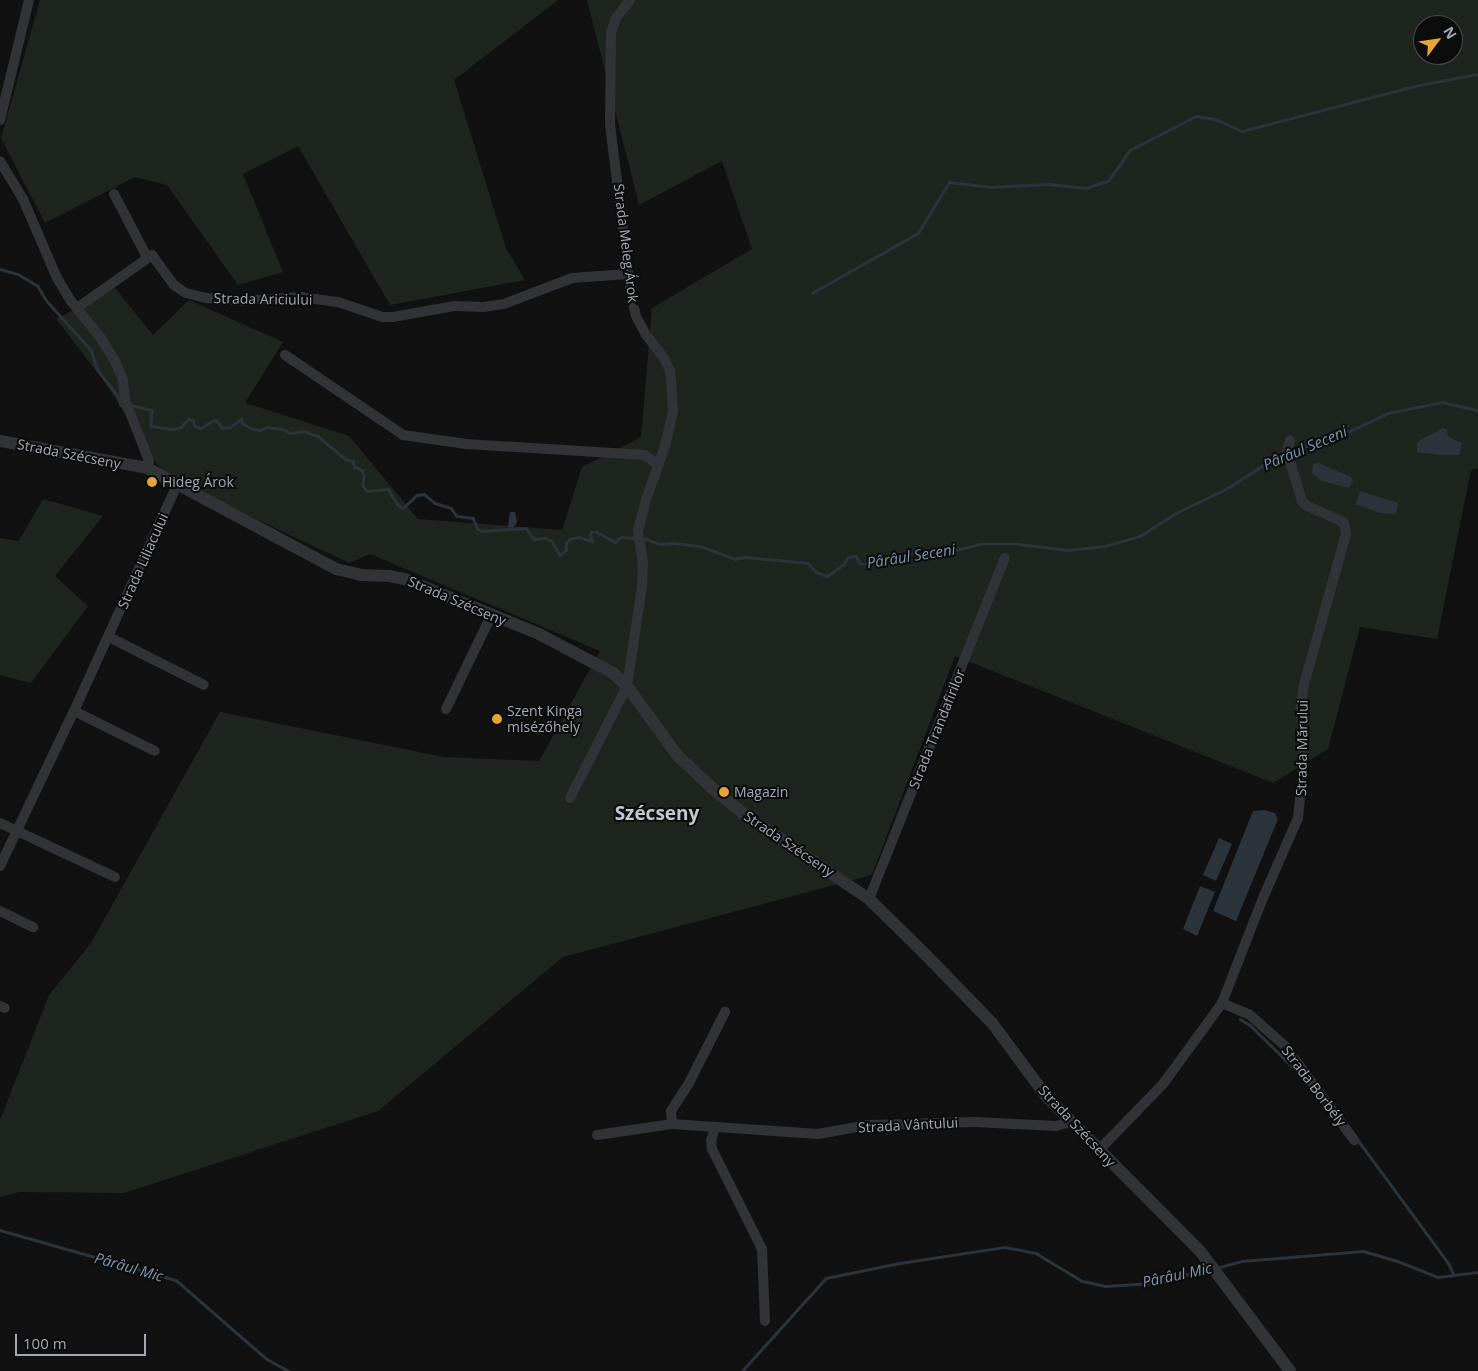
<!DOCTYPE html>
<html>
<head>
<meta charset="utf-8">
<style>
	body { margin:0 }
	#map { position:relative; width:1478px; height:1371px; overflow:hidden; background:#111112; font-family:"Open Sans",sans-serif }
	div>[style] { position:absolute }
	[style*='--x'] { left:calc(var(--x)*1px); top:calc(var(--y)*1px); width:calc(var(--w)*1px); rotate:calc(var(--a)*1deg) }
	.green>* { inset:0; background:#1e251e }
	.water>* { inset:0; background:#2b343a }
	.stream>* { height:2.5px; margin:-1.25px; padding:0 1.25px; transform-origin:1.25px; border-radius:1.25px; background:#2b343a }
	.minor>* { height:10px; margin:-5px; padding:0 5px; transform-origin:5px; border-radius:5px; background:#323337 }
	.tertiary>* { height:12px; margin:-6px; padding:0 6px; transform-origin:6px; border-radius:6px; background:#323337 }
	.dots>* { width:14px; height:14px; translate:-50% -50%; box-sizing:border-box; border:2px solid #0c0c0d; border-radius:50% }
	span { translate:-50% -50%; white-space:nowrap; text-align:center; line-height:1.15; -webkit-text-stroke:4px #0c0c0d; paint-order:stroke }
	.street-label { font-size:14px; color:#a3a8b2 }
	.poi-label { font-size:14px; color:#a3a8b2 }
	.left { translate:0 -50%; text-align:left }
	.water-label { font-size:15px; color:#7c96ab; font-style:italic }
	.district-label { font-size:19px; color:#c4c7ce; font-weight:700 }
	.north { position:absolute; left:1413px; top:15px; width:50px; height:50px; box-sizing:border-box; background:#0c0c0d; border:1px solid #484a4f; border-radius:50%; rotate:59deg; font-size:14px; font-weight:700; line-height:20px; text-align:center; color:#a3a8b2 }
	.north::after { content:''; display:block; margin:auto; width:18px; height:22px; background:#e4a537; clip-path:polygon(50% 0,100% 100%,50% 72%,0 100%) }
	.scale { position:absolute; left:15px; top:1334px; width:131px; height:22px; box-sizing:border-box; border:2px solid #a3a8b2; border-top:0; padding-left:6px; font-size:15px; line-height:18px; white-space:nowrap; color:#a3a8b2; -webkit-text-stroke:4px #0c0c0d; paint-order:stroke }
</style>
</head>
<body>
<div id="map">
	<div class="green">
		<div style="clip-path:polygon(40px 0,558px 0,454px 80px,506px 248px,525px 280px,390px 305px,298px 146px,243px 174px,283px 272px,238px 285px,167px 185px,135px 177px,45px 223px,1px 138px)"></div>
		<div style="clip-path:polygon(evenodd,587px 0,1478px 0,1478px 468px,1471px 470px,1437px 639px,1360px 627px,1328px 749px,1273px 783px,955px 656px,872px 875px,563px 957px,378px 1111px,124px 1193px,19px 1192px,0 1197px,0 1120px,49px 995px,91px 943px,220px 712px,444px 757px,539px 761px,600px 651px,370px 554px,349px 563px,256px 519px,161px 470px,104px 381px,56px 319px,115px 288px,153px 335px,189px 300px,283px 342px,245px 403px,349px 436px,418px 519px,562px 530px,582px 467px,641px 437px,652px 308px,752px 249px,722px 161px,639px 205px,587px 0,1423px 25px,1453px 25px,1453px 55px,1423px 55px,1423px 25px)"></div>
		<div style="clip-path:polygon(43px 499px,103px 516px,55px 576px,88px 606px,31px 683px,0 675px,0 538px,19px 541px)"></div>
	</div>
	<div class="water">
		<div style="clip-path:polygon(1443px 428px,1447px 430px,1448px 437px,1462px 443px,1459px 455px,1440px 455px,1417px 452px,1417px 442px)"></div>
		<div style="clip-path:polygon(1318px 463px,1351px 477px,1353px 482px,1349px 488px,1322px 481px,1312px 474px,1313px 464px)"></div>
		<div style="clip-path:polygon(1360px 491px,1398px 503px,1396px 514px,1380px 513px,1356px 504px)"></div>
		<div style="clip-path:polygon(510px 512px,515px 512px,517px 522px,515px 526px,512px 528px,508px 527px)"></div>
		<div style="clip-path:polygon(1264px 810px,1275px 813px,1278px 819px,1236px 921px,1213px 911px,1253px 811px)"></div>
		<div style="clip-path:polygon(1219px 838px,1232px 844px,1216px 881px,1203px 875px)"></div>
		<div style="clip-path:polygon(1200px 886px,1215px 892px,1197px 936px,1183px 929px)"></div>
	</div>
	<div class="stream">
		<div style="--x:0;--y:269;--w:19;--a:16"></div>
		<div style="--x:18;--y:274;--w:23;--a:31"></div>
		<div style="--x:38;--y:286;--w:16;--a:60"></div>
		<div style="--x:46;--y:300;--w:67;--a:48"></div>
		<div style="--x:91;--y:350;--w:20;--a:72"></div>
		<div style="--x:97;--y:369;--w:34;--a:52"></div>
		<div style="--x:118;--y:396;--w:9;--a:72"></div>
		<div style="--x:121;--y:405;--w:4;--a:27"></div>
		<div style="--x:812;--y:293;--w:122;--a:-29.5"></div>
		<div style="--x:918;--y:233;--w:60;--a:-58.7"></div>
		<div style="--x:949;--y:182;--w:43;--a:6.6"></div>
		<div style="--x:992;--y:187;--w:56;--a:-3.1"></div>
		<div style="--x:1048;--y:184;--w:38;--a:6"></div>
		<div style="--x:1086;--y:188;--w:24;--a:-19"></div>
		<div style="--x:1109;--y:180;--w:37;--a:-55"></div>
		<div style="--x:1130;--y:150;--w:74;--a:-27.3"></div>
		<div style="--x:1196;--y:116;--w:19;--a:9"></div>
		<div style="--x:1215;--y:119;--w:30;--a:24"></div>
		<div style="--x:1242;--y:131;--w:183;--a:-14.6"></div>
		<div style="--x:1419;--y:85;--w:60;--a:-10.6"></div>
		<div style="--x:130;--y:405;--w:23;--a:13"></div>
		<div style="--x:152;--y:410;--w:16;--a:94"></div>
		<div style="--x:151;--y:426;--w:22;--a:8"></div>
		<div style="--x:173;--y:429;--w:8;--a:-14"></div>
		<div style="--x:181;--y:427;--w:11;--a:-49"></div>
		<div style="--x:188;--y:419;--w:5;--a:11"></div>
		<div style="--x:193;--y:420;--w:6;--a:72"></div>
		<div style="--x:195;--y:426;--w:6;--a:18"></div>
		<div style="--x:201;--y:428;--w:15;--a:-32"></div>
		<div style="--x:214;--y:420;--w:4;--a:14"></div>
		<div style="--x:218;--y:421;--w:8;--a:60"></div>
		<div style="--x:222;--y:428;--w:8;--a:-7"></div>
		<div style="--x:230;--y:427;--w:14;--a:-36"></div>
		<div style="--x:241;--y:419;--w:5;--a:68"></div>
		<div style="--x:243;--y:424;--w:11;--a:27"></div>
		<div style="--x:253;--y:429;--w:7;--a:8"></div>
		<div style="--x:260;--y:430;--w:9;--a:-21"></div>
		<div style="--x:268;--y:427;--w:15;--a:8"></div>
		<div style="--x:283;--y:429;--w:8;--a:30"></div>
		<div style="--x:290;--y:433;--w:14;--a:-8"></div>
		<div style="--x:304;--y:431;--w:15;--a:20"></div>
		<div style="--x:318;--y:436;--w:35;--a:40"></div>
		<div style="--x:345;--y:459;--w:8;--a:14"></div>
		<div style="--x:353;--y:461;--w:6;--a:72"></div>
		<div style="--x:355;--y:467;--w:8;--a:23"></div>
		<div style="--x:362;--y:470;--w:6;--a:72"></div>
		<div style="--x:364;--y:476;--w:10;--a:96"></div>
		<div style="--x:363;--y:486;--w:6;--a:51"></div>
		<div style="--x:367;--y:491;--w:21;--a:-5"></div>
		<div style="--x:388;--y:489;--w:19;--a:58"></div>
		<div style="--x:398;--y:505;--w:6;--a:31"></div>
		<div style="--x:403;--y:508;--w:19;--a:-43"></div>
		<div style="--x:417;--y:495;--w:7;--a:-8"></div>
		<div style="--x:424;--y:494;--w:14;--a:39"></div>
		<div style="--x:435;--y:503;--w:17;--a:17"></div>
		<div style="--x:451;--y:508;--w:10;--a:53"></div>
		<div style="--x:457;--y:516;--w:16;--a:7"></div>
		<div style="--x:473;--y:518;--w:12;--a:66"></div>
		<div style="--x:478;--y:529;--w:4;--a:27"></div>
		<div style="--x:482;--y:531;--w:44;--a:-3.9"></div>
		<div style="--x:526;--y:528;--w:14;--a:54"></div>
		<div style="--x:534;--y:539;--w:11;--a:-5"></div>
		<div style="--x:545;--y:538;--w:8;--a:23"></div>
		<div style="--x:552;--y:541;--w:16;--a:60"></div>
		<div style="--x:560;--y:555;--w:8;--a:-40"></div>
		<div style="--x:566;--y:550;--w:7;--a:-90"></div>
		<div style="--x:566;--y:543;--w:6;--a:-45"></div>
		<div style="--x:570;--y:539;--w:9;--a:-13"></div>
		<div style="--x:579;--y:537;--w:14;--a:17"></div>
		<div style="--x:592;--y:541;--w:6;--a:-108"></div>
		<div style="--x:590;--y:535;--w:3;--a:-72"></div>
		<div style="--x:591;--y:532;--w:6;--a:0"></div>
		<div style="--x:597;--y:532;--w:21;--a:29"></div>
		<div style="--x:615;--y:542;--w:8;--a:-40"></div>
		<div style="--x:621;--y:537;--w:14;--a:4"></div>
		<div style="--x:1290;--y:452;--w:64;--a:-19.3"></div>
		<div style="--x:1350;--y:431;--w:42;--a:-25.3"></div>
		<div style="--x:1388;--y:413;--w:55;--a:-11.5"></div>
		<div style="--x:1442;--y:402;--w:37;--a:13"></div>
		<div style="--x:641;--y:537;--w:19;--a:21"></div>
		<div style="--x:659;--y:544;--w:15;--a:-4"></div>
		<div style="--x:674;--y:543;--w:26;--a:7"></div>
		<div style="--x:700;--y:546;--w:37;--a:20"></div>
		<div style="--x:735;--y:559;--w:10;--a:-11"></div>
		<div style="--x:745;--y:557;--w:63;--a:5.4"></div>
		<div style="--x:808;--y:563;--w:12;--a:48"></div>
		<div style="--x:816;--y:572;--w:12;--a:20"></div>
		<div style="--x:827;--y:576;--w:19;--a:-35"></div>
		<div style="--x:843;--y:565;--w:9;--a:-58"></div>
		<div style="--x:848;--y:557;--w:8;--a:-7"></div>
		<div style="--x:856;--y:556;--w:9;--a:63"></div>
		<div style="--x:860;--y:564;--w:5;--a:0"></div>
		<div style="--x:865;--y:564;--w:10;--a:-29"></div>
		<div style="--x:874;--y:559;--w:62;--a:-8.4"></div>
		<div style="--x:935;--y:550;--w:13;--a:9"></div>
		<div style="--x:948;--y:552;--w:34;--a:-14"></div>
		<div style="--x:981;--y:544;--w:38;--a:0"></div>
		<div style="--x:1019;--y:544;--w:49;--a:7"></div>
		<div style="--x:1068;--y:550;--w:37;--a:-6"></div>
		<div style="--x:1105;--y:546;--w:36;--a:-16"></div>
		<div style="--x:1140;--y:536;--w:43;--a:-32.6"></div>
		<div style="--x:1176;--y:513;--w:58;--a:-25.7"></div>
		<div style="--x:1228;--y:488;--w:48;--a:-33"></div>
		<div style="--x:1268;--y:462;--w:19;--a:-25"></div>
		<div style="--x:1240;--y:1019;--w:12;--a:31"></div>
		<div style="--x:1250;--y:1025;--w:64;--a:44.4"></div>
		<div style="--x:1358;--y:1140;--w:154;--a:53.7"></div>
		<div style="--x:1449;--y:1264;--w:12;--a:66"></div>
		<div style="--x:0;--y:1230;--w:183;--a:15.9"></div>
		<div style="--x:176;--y:1280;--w:121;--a:41"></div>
		<div style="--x:267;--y:1359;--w:25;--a:29"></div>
		<div style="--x:1216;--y:1268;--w:27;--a:-15"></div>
		<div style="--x:1242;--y:1261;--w:121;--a:-4.7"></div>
		<div style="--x:1363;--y:1251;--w:33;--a:16"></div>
		<div style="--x:1395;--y:1260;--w:46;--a:21.6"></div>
		<div style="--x:1438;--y:1277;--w:40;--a:-7.1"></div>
		<div style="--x:742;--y:1371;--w:125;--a:-47.9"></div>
		<div style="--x:826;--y:1278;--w:76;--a:-11.5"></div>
		<div style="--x:900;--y:1263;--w:106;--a:-8.7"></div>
		<div style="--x:1005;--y:1247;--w:32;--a:11"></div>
		<div style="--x:1036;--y:1253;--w:54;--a:31.3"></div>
		<div style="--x:1082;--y:1281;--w:24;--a:12"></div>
		<div style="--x:1105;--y:1286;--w:48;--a:-3.6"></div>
		<div style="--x:1153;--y:1283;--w:57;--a:-14.3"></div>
	</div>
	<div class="minor">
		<div style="--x:0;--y:120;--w:123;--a:-76.4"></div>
		<div style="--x:0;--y:161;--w:44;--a:58.8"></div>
		<div style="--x:23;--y:199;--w:86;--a:66.7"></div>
		<div style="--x:57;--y:278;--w:27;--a:59"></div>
		<div style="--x:71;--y:301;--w:46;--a:51.1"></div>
		<div style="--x:100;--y:337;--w:28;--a:58"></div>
		<div style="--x:115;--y:361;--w:21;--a:67"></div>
		<div style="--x:123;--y:380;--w:20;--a:84"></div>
		<div style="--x:125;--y:400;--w:66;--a:68.5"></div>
		<div style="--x:149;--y:461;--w:7;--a:106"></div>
		<div style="--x:114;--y:194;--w:71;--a:62.4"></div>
		<div style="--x:77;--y:308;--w:92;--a:-35.2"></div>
		<div style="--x:152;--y:255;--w:37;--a:54"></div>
		<div style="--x:174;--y:285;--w:14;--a:34"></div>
		<div style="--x:186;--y:293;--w:21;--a:14"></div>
		<div style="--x:206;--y:298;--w:33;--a:5"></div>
		<div style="--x:239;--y:301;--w:62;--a:-3.7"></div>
		<div style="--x:301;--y:297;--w:37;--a:8"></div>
		<div style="--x:338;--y:302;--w:46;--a:18.8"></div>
		<div style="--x:382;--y:317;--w:11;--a:0"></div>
		<div style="--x:393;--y:317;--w:63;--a:-10.1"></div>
		<div style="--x:455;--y:306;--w:29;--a:2"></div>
		<div style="--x:484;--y:307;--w:20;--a:-9"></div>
		<div style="--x:504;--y:304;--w:73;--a:-20.9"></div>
		<div style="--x:572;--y:278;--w:56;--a:-4.1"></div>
		<div style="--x:285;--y:355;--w:143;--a:34.1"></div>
		<div style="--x:403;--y:435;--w:64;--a:8.1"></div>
		<div style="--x:466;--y:444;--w:179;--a:3.5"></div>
		<div style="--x:645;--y:455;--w:16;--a:38"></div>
		<div style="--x:109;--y:637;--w:106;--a:26.8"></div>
		<div style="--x:446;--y:709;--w:103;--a:-64.2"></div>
		<div style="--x:74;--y:711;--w:90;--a:26.3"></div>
		<div style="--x:570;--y:798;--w:126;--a:-63"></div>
		<div style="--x:627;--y:686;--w:100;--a:-81.4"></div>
		<div style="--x:642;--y:587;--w:24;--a:-88"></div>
		<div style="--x:643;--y:563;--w:33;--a:-99"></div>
		<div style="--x:638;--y:530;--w:34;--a:-75"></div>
		<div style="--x:647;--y:497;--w:54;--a:-70.6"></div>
		<div style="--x:665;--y:446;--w:37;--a:-77"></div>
		<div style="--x:673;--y:410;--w:39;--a:-94"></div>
		<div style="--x:670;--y:371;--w:14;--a:-115"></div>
		<div style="--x:664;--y:358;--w:29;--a:-128"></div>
		<div style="--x:646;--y:335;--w:21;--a:-118"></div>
		<div style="--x:636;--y:316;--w:22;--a:-103"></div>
		<div style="--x:631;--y:295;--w:172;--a:-97"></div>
		<div style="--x:610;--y:124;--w:92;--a:-89.4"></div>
		<div style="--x:611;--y:32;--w:15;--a:-70"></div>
		<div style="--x:616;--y:18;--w:23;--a:-52"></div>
		<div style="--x:0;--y:823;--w:127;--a:25.2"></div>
		<div style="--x:0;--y:866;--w:172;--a:-64.5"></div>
		<div style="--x:74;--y:711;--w:248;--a:-65.5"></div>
		<div style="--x:869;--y:899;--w:367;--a:-68.3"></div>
		<div style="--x:0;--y:911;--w:37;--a:26"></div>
		<div style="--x:1222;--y:1003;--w:30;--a:23"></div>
		<div style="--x:1250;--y:1015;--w:47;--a:41.5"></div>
		<div style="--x:1285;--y:1046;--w:117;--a:53.7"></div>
		<div style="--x:0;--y:1006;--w:5;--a:22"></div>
		<div style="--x:672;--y:1124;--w:13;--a:-94"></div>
		<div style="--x:671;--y:1111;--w:33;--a:-57"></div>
		<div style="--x:689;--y:1083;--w:80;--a:-63.1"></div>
		<div style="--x:715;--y:1127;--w:15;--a:106"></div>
		<div style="--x:711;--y:1141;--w:8;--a:83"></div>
		<div style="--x:712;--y:1149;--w:112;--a:63.4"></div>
		<div style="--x:762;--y:1249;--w:72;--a:87.6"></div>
		<div style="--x:597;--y:1135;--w:76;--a:-8.3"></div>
		<div style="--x:672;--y:1124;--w:146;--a:3.9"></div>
		<div style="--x:818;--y:1134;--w:51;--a:-10.2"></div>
		<div style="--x:868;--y:1125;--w:108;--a:-1.6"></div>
		<div style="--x:976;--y:1122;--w:80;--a:2.9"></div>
		<div style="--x:1056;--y:1126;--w:15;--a:-16"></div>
		<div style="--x:1099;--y:1150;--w:92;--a:-45.9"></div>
		<div style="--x:1163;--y:1084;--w:100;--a:-53.9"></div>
		<div style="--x:1222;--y:1003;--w:113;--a:-68.7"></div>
		<div style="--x:1263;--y:898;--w:87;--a:-66.4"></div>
		<div style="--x:1298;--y:818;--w:60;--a:-84.3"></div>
		<div style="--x:1304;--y:758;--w:50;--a:-93.4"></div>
		<div style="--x:1301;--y:708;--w:20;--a:-84"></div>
		<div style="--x:1303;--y:688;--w:160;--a:-74.4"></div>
		<div style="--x:1346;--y:534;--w:11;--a:-100"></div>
		<div style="--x:1344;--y:523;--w:4;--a:-146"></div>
		<div style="--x:1341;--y:521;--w:37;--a:-156"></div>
		<div style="--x:1307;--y:506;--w:7;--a:-135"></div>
		<div style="--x:1302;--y:501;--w:51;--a:-107"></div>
		<div style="--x:1287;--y:452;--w:12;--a:-76"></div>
	</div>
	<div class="tertiary">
		<div style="--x:0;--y:441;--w:149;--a:10.4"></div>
		<div style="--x:147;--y:468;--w:214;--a:28.1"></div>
		<div style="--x:336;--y:569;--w:26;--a:13"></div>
		<div style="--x:361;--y:575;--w:28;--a:2"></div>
		<div style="--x:389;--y:576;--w:16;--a:11"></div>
		<div style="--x:405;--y:579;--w:145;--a:22.3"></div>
		<div style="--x:539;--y:634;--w:84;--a:27.8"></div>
		<div style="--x:613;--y:673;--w:19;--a:43"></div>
		<div style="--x:627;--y:686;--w:85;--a:54.1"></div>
		<div style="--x:677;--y:755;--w:48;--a:43.3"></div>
		<div style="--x:712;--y:788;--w:43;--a:39.3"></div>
		<div style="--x:745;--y:815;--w:150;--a:34.1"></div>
		<div style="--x:869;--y:899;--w:77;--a:44.5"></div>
		<div style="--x:924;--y:953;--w:98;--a:45.8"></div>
		<div style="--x:992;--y:1023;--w:92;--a:53.4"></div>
		<div style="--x:1047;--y:1097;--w:217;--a:45.2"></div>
		<div style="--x:1200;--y:1251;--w:150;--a:53.1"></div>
	</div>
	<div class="dots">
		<div style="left:152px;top:482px;background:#e4a537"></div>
		<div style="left:497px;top:719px;background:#e4a537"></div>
		<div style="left:724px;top:792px;background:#e4a537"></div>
	</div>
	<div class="street-label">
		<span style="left:626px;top:243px;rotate:83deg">Strada Meleg Árok</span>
		<span style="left:263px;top:299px;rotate:1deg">Strada Ariciului</span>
		<span style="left:69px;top:454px;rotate:11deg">Strada Szécseny</span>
		<span style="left:143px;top:561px;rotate:-66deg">Strada Liliacului</span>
		<span style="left:457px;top:601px;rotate:23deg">Strada Szécseny</span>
		<span style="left:937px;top:729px;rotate:-68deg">Strada Trandafirilor</span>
		<span style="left:1302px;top:748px;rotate:-89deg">Strada Mărului</span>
		<span style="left:789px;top:844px;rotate:34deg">Strada Szécseny</span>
		<span style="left:1314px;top:1086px;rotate:53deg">Strada Borbély</span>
		<span style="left:908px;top:1125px;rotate:-3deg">Strada Vântului</span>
		<span style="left:1077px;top:1126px;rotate:47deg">Strada Szécseny</span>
	</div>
	<div class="poi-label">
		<span class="left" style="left:162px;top:482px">Hideg Árok</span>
		<span class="left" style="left:507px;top:719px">Szent Kinga<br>misézőhely</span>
		<span class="left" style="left:734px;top:792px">Magazin</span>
	</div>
	<div class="water-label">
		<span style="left:1305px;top:448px;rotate:-23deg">Pârâul Seceni</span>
		<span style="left:911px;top:556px;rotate:-9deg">Pârâul Seceni</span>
		<span style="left:129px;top:1267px;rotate:16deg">Pârâul Mic</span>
		<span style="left:1177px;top:1275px;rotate:-12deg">Pârâul Mic</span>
	</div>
	<div class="district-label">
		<span style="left:657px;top:814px">Szécseny</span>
	</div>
	<div class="north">N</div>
	<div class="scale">100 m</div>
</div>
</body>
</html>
